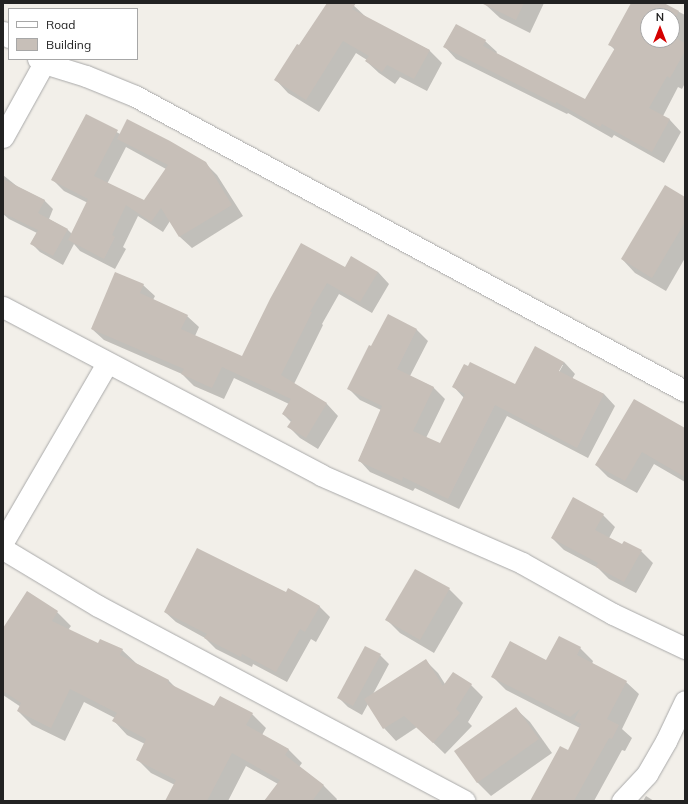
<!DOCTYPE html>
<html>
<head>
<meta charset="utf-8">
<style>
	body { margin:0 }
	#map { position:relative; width:688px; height:804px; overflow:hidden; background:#f2efe9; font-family:Mulish,sans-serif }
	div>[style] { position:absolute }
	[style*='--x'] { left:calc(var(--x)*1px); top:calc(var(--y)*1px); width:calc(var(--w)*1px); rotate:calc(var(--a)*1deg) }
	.shadow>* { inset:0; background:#0003 }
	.building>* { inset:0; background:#c7bfb8 }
	.roads { filter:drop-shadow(0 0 1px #a9a9a9) drop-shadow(0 0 1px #a9a9a9) }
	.street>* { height:21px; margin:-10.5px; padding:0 10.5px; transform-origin:10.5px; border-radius:10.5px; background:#fff }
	span { translate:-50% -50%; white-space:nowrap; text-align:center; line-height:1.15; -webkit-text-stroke:3.5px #fff; paint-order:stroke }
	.frame { position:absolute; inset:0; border:4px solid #222; pointer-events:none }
	.legend { position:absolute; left:8px; top:8px; width:130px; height:52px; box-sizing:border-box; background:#fff; border:1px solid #a7a7a7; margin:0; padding:5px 7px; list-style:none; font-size:12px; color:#222 }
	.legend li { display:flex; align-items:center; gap:8px; height:20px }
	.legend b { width:20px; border:1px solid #a7a7a7 }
	.north { position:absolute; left:640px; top:8px; width:40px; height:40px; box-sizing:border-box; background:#fff; border:1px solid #a7a7a7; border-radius:50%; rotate:0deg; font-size:11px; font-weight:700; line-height:16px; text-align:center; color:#222 }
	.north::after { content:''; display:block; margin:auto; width:14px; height:18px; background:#d40000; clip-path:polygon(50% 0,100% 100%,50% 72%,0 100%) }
</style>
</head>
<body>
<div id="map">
	<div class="shadow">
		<div style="clip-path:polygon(328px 3px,351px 3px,367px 18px,429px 50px,442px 63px,427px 91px,400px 77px,395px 84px,379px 73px,366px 61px,367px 60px,356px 53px,319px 112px,288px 93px,276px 80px)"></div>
		<div style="clip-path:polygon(487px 3px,544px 3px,530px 33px,500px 18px,486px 5px)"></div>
		<div style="clip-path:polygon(evenodd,632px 3px,662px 3px,685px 15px,685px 83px,682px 89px,678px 87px,663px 116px,670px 120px,681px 132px,664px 163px,614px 135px,612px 138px,568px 113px,567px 114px,456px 59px,445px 47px,485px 41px,497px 52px,496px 54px,585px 101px,615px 50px,610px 45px,632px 3px,648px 16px,672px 16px,672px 40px,648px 40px,648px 16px)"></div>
		<div style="clip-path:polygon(evenodd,87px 115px,120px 134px,205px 163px,217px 175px,243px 216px,192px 248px,180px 237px,170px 221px,163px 232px,138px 216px,123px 247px,126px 249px,115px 269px,80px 251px,74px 244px,63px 265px,40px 252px,31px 243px,37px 233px,9px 219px,3px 214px,3px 175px,18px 187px,44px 200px,53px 209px,49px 219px,68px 230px,72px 234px,88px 203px,64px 191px,52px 179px,87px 115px,126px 147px,166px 169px,145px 201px,107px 184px,126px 147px)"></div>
		<div style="clip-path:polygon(685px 199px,685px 258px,666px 291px,635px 273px,622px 259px)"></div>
		<div style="clip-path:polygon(345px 268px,378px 272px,389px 284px,372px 313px,339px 294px,322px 324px,323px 325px,294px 384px,327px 404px,338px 416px,318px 449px,300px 438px,289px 427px,291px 422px,283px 414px,289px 404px,234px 378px,224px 399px,194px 386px,182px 374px,104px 340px,92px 329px,143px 285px,155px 296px,153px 300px,187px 316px,199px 327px,195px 336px,242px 358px,271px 300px)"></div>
		<div style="clip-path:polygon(evenodd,388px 316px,417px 330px,428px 341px,410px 376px,433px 387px,445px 399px,426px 438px,441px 444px,464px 398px,453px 386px,515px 386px,564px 362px,575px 374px,572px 379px,604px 394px,615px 406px,588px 458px,507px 416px,459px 509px,415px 488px,413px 491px,370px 472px,359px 460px,381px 410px,360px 400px,349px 389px,388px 316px,561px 365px,563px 365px,557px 376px,556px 375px,561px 365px)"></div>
		<div style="clip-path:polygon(685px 429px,685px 482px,654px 464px,637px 493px,608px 477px,596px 465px)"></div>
		<div style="clip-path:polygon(603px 515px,615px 527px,609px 538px,622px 546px,641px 551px,653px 563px,636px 593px,609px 579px,598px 568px,564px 550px,552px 538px)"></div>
		<div style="clip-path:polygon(449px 589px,463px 603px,434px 653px,400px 633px,387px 620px)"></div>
		<div style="clip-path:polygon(28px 593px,57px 612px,71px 626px,68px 630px,98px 644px,122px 650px,137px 664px,169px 681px,177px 689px,215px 708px,252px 714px,266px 728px,262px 735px,288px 749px,302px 763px,299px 767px,324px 786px,337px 799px,336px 801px,265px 801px,278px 784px,246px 766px,228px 801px,166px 801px,175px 785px,151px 773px,137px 759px,145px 744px,127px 735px,114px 721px,115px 718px,84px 702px,65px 741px,32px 725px,18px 711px,21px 707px,3px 695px,3px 630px)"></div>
		<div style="clip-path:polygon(286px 593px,319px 606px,330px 617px,316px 642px,311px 639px,287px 682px,253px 664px,252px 667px,216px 649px,205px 638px,176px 622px,165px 612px)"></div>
		<div style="clip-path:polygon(580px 648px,593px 661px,592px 664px,626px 682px,639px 694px,622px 729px,632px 738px,625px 751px,622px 750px,594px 801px,532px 801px,568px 752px,580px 728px,506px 690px,493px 677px,547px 661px)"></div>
		<div style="clip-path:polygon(380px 655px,389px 664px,373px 694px,426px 661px,438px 673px,445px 684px,471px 685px,483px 697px,468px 722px,472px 726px,445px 754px,417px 727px,396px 741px,384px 728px,368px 704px,362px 715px,348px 707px,339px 698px)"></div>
		<div style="clip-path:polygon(516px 709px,530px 722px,552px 753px,491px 796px,477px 782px)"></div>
		<div style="clip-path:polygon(646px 796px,654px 801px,643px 801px)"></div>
	</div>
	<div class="building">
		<div style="clip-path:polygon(327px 3px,356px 3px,352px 9px,430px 50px,414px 79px,387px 65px,382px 72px,365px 61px,369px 56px,343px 41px,306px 100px,274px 80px,297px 44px,299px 45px)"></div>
		<div style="clip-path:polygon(481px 3px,524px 3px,516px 20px)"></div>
		<div style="clip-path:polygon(631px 3px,664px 3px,679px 11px,672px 25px,672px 16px,648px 16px,648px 40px,672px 40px,672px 36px,685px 43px,685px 51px,670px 78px,667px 76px,649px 108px,670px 119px,652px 152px,602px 124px,600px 127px,556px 102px,556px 104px,443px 47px,456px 24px,486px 40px,483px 46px,585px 99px,615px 48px,608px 45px)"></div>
		<div style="clip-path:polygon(86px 114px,118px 130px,94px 176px,144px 200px,168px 165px,117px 139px,127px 119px,170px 141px,206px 162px,232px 205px,179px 237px,161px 208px,151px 222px,126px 205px,112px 235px,115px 237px,104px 259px,68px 240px,88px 199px,51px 180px)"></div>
		<div style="clip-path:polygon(3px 179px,45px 200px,38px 213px,68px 229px,53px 256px,30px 244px,38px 230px,3px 213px)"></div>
		<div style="clip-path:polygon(665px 185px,685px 197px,685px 222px,652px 278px,621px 259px)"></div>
		<div style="clip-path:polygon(301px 243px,345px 267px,351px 256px,378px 272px,360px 302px,327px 283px,310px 312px,312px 312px,281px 375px,327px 403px,306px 438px,287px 427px,292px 420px,282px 414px,291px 399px,222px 367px,212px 388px,181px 374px,184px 369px,91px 329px,115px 272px,144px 284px,140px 293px,188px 315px,181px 329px,242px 356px,270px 299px)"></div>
		<div style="clip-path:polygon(388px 314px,417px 329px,397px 369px,434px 387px,413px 431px,440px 443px,465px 394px,452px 387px,464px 364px,468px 366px,470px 362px,515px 384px,535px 346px,564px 362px,559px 371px,604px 394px,577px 448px,495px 405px,448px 499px,403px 477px,402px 481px,358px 461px,382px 406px,347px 389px,369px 345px,371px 346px)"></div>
		<div style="clip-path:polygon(634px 399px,685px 428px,685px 477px,642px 452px,625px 481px,595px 465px)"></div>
		<div style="clip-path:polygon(573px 497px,604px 514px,595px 530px,622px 544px,624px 541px,642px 550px,624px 582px,596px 567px,598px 563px,551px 538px)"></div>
		<div style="clip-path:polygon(197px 548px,286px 592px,288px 588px,320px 606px,305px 632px,300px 629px,276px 672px,242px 654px,241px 657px,204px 638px,207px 634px,164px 612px)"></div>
		<div style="clip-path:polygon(415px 569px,450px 588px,420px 640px,385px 620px)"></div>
		<div style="clip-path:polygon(27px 591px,58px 611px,52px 621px,98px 643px,100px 639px,123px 649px,120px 655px,169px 680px,168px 683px,214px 706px,220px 696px,253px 713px,246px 725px,289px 749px,285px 755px,324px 785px,312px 801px,264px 801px,280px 780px,232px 753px,207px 801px,165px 801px,176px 780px,136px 760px,146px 739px,112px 721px,117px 713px,70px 689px,51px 728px,17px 711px,21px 703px,3px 691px,3px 628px)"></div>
		<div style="clip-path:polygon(559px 636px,581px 647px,577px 655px,627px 681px,607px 719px,619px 725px,612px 739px,609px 738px,574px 801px,530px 801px,560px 746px,568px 750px,581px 724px,574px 720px,580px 709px,570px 717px,491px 677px,510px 641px,546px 660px)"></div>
		<div style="clip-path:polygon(365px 646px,381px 654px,353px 706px,337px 698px)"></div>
		<div style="clip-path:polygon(426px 659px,443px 686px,453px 672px,472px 684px,456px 709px,460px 713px,433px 743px,404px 716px,383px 729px,364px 699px)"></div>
		<div style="clip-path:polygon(516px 707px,539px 739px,477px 783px,454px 751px)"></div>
	</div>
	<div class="roads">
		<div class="street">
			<div style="--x:3;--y:32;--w:8;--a:40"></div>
			<div style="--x:38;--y:59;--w:7;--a:34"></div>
			<div style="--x:44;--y:63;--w:44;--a:17.2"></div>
			<div style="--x:86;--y:76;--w:53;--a:22.2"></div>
			<div style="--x:135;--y:96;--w:624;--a:28.21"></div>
			<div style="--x:3;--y:137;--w:85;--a:-61"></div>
			<div style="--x:3;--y:307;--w:360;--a:27.8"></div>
			<div style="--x:321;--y:475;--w:219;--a:23.6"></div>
			<div style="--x:522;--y:563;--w:104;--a:29.3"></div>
			<div style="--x:613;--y:614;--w:80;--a:25.3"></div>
			<div style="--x:3;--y:542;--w:207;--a:-59.8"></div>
			<div style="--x:3;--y:549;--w:111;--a:31"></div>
			<div style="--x:98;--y:606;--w:415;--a:28"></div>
			<div style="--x:622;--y:801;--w:37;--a:-47"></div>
			<div style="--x:647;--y:774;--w:38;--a:-60"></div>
			<div style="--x:666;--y:741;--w:44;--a:-64.6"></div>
		</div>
	</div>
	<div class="frame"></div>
	<ul class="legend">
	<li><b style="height:5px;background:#fff"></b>Road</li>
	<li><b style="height:11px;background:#c7bfb8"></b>Building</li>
	</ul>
	<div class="north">N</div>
</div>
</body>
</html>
